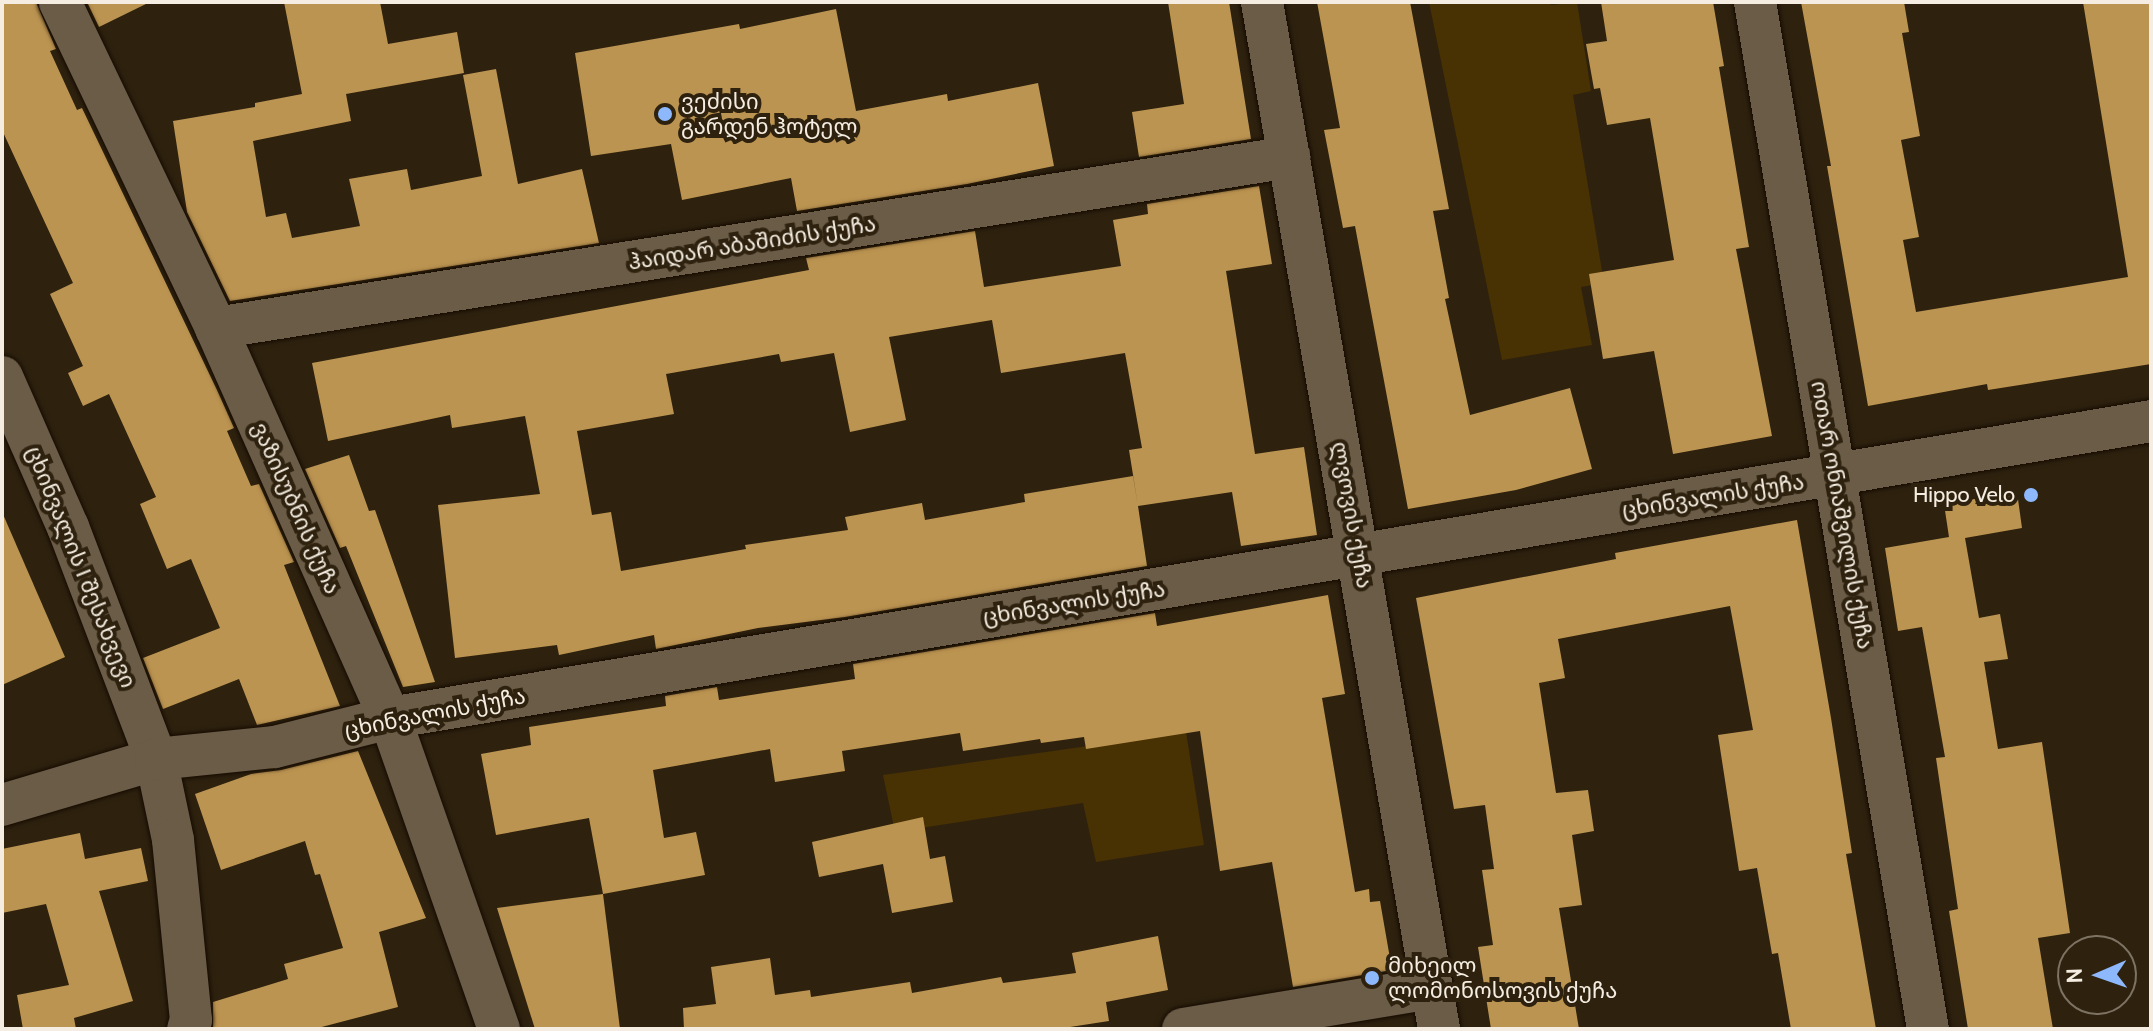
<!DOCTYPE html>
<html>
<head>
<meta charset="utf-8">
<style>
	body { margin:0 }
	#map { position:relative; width:2153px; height:1031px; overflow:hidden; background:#2e220f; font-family:Cabin,"Noto Sans Georgian",sans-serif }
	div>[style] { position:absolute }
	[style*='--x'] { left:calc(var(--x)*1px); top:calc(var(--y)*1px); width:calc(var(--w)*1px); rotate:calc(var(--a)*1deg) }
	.green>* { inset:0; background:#483103 }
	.building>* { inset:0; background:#bc9451 }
	.roads { filter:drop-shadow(0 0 2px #160b00) drop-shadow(0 0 2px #160b00) }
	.minor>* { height:42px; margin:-21px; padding:0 21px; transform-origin:21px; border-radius:21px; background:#6a5c47 }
	.dots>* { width:22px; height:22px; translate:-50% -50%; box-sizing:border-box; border:4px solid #2e220f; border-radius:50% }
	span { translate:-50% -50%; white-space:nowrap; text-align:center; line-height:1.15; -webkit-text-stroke:8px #2e220f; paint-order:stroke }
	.poi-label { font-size:22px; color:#f5ede1 }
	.left { translate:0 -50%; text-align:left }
	.right { translate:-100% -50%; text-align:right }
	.street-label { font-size:22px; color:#f5ede1 }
	.frame { position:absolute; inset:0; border:4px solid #f5ede1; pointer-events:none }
	.north { position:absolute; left:2057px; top:935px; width:80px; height:80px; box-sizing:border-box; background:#2e220f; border:2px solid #7e7363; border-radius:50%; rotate:268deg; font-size:22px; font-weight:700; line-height:32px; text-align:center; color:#f5ede1 }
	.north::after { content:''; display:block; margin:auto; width:28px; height:36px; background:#8db9fc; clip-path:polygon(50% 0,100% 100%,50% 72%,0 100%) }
</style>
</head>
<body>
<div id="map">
	<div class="green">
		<div style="clip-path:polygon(1429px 2px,1550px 2px,1551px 5px,1577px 2px,1591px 91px,1573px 95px,1604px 283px,1581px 287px,1592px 345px,1502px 360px)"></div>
		<div style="clip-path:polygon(1186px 732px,1204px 845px,1096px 862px,1083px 803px,895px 832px,883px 775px)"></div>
	</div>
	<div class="building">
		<div style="clip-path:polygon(2px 2px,36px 2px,56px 49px,50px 51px,77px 110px,82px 108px,217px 390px,234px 428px,227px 431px,251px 486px,259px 484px,294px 562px,284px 565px,340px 706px,257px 725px,239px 679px,163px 709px,143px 658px,220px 628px,191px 559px,167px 569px,140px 504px,156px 497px,109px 394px,83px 406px,68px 373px,83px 366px,50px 294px,73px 283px,2px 130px)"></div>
		<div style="clip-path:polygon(87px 2px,150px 2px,99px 27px)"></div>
		<div style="clip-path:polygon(284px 2px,380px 2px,388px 44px,457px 32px,464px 73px,346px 94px,351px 121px,253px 141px,266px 217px,286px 213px,292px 238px,360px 226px,349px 179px,407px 169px,411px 190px,482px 176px,463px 75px,496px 69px,518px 184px,582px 169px,599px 243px,230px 301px,187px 212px,173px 121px,255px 107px,255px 103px,302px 94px)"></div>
		<div style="clip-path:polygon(1168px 2px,1229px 2px,1251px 139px,1139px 157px,1132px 112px,1184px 104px)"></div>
		<div style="clip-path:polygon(1317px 2px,1410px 2px,1449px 209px,1433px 211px,1449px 298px,1445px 299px,1470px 415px,1570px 388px,1592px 469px,1516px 490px,1408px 509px,1355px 226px,1343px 228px,1324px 130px,1340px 128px)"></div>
		<div style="clip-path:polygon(1601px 2px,1713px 2px,1724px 66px,1719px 67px,1749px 247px,1736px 249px,1772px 436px,1673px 454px,1654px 351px,1603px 359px,1589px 274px,1674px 260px,1650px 118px,1607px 125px,1600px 88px,1594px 89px,1586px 44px,1607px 41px)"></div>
		<div style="clip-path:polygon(1801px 2px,1904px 2px,1909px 32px,1902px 33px,1920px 136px,1901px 140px,1919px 237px,1903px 240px,1916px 312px,2128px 277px,2083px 2px,2151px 2px,2151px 364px,1988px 390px,1987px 384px,1868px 406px,1827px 166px,1831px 166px)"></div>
		<div style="clip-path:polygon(836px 9px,856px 111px,947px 94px,948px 101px,1038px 83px,1054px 166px,967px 184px,797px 211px,791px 178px,682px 200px,671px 144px,591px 156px,575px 53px,739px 24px,740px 29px)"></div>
		<div style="clip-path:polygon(evenodd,1259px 186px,1272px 264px,1226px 271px,1255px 454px,1304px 447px,1317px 535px,1241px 546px,1232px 492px,1138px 506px,1147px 566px,845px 617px,758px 628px,656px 649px,654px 635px,559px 655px,557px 645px,455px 658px,438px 505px,540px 494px,525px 416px,452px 428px,450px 415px,328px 441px,312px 363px,809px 270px,806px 258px,975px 231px,984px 287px,1121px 266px,1113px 220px,1148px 214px,1147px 204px,1259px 186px,992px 320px,1001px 373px,1125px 353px,1142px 448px,1129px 450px,1138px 506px,1133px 476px,1024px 494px,1025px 502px,925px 520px,922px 503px,845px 517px,848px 530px,745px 545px,746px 549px,621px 571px,611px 512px,592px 515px,577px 431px,674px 414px,666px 374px,779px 354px,781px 362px,834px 353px,850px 432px,906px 420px,889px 337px,992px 320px)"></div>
		<div style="clip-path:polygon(349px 455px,369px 511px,375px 510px,435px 682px,403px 687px,346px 546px,340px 548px,305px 469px)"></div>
		<div style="clip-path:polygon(2017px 492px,2022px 528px,1965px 538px,1979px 618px,2000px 614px,2008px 659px,1984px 662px,1998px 749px,2042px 742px,2070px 933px,2038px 938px,2053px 1029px,1968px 1029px,1949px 911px,1958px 909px,1936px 758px,1945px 757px,1922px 627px,1898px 631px,1885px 548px,1949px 537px,1944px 504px)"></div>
		<div style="clip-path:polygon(2px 512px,65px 657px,2px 685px)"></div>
		<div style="clip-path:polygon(1797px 520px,1831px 718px,1852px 853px,1846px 854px,1876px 1029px,1791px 1029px,1778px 953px,1772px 954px,1757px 868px,1739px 871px,1718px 735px,1753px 730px,1730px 606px,1558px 639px,1565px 678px,1539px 683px,1556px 793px,1588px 790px,1594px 831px,1572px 835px,1582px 905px,1559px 908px,1579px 1029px,1491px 1029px,1478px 947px,1493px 945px,1482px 870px,1494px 869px,1485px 805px,1454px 809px,1416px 598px,1616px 559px,1615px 553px)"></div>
		<div style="clip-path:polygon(1328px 595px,1345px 694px,1322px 698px,1355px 892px,1369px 889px,1370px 902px,1380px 901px,1392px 970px,1293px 987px,1272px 862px,1220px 871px,1200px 731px,1086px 749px,1084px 737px,1041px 743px,1040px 739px,963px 751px,960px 733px,842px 751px,845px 771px,775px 782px,770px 749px,653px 770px,664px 838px,696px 832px,705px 875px,603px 894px,589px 818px,496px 835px,481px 754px,531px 745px,529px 727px,666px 706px,665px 696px,717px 687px,719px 700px,855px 679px,853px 664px,1155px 613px,1157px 626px)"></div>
		<div style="clip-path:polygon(358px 751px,426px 918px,379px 932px,398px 1007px,314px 1029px,213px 1029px,213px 1002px,288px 979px,284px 964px,343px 948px,320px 874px,315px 875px,305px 841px,221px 870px,195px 794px,251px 774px,281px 770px)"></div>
		<div style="clip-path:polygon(923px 817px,930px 859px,945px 856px,953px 902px,892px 913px,883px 864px,819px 877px,812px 842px)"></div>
		<div style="clip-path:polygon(80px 833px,85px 859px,141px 848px,148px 881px,99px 891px,133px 1001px,74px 1018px,76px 1029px,23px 1029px,17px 995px,69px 985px,46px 904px,2px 913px,2px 849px)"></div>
		<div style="clip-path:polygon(603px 894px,620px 1029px,535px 1029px,497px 908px)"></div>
		<div style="clip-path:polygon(1158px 936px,1168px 990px,1106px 1002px,1109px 1021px,1057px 1029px,684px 1029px,683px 1008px,716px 1004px,711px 967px,770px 958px,775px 995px,810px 990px,811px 997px,910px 982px,912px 993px,1001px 977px,1003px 983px,1076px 973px,1072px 953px)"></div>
	</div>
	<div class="roads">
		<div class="minor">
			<div style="--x:60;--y:2;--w:361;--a:64.4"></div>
			<div style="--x:216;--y:328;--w:427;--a:66"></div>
			<div style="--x:390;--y:718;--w:330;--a:70.7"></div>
			<div style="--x:1262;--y:2;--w:1042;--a:80.22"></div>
			<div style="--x:1755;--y:2;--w:1041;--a:80.44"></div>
			<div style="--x:216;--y:328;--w:1087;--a:-9.05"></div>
			<div style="--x:2;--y:377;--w:164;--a:66.3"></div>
			<div style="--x:68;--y:527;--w:248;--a:69.2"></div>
			<div style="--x:156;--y:759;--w:83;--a:78.1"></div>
			<div style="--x:173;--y:840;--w:181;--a:84.3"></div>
			<div style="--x:191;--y:1020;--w:9;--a:108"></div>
			<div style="--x:2;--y:805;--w:161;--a:-16.6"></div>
			<div style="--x:156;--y:759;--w:120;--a:-5.8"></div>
			<div style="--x:275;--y:747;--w:119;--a:-14.2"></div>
			<div style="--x:390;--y:718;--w:1786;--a:-9.57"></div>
			<div style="--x:1183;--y:1029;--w:252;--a:-9.4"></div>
		</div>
	</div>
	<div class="dots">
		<div style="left:665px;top:114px;background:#8db9fc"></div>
		<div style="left:2031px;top:495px;background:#8db9fc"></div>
		<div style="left:1372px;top:978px;background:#8db9fc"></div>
	</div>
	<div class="poi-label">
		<span class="left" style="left:681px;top:114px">ვეძისი<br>გარდენ ჰოტელ</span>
		<span class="right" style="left:2015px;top:495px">Hippo Velo</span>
		<span class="left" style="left:1388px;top:978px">მიხეილ<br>ლომონოსოვის ქუჩა</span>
	</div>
	<div class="street-label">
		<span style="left:752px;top:243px;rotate:-9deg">ჰაიდარ აბაშიძის ქუჩა</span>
		<span style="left:1713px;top:496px;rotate:-9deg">ცხინვალის ქუჩა</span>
		<span style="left:296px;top:508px;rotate:66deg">ვაზისუბნის ქუჩა</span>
		<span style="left:1352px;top:515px;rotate:80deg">ლვოვის ქუჩა</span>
		<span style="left:1842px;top:515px;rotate:80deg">ოთარ ონიაშვილის ქუჩა</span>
		<span style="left:81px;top:567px;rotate:68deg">ცხინვალის I შესახვევი</span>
		<span style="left:1074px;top:603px;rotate:-9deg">ცხინვალის ქუჩა</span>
		<span style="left:435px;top:713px;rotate:-11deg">ცხინვალის ქუჩა</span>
	</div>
	<div class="frame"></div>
	<div class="north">N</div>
</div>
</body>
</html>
